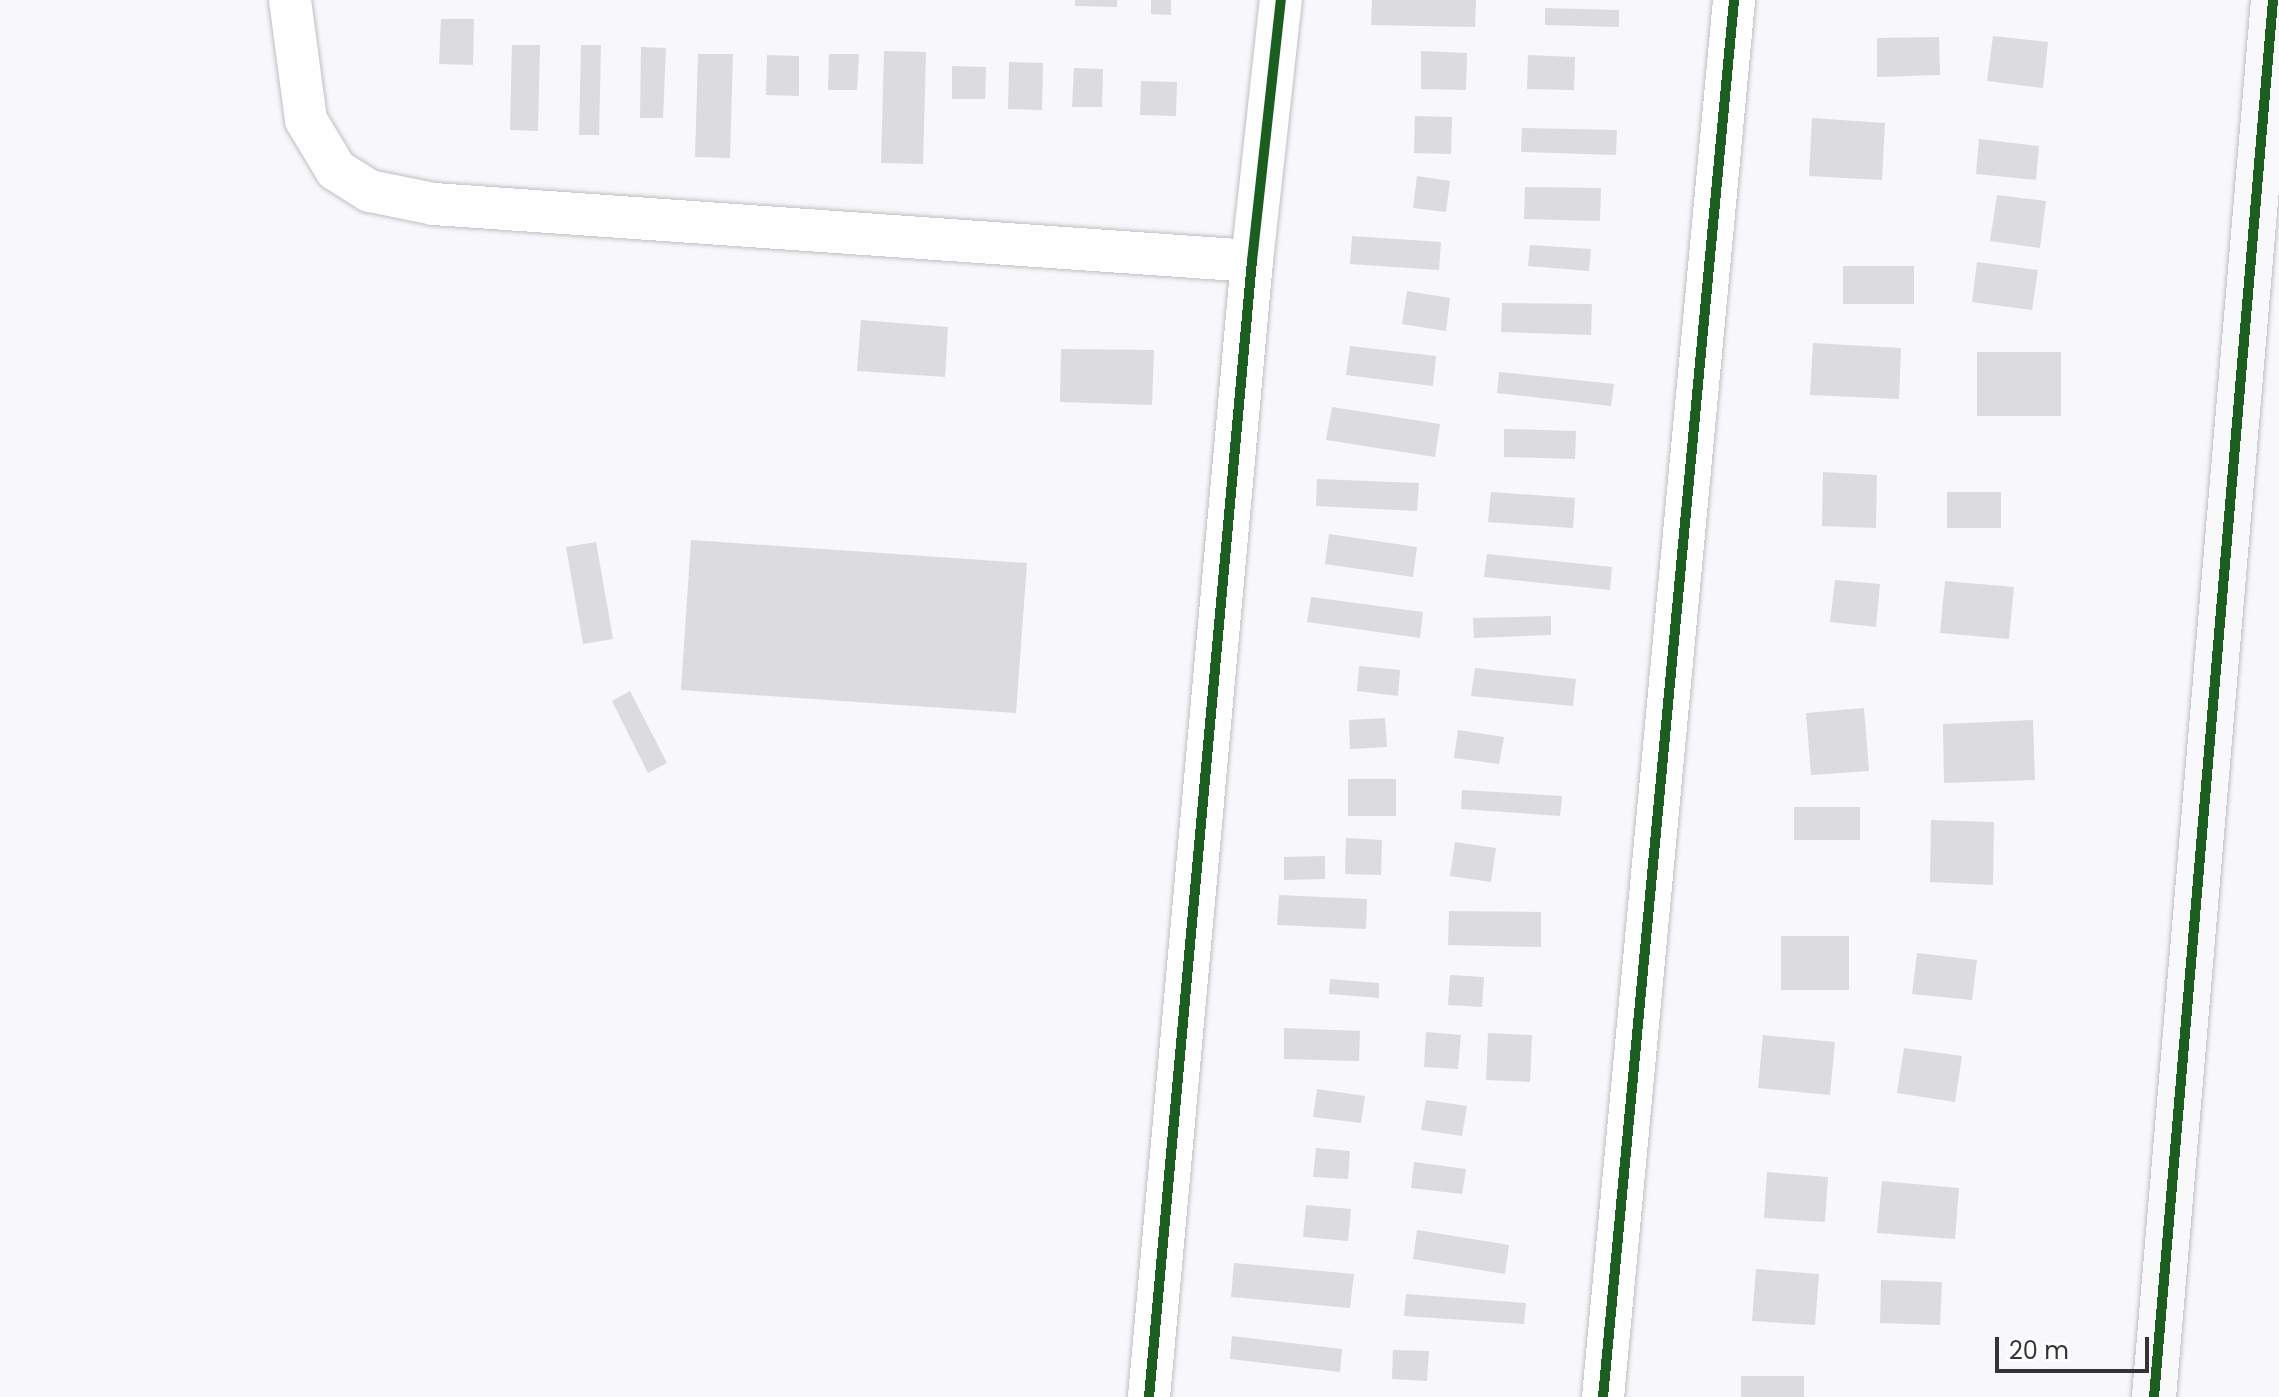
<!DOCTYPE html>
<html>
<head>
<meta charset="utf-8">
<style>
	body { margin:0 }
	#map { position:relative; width:2279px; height:1397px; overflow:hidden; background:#f8f8fc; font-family:Poppins,sans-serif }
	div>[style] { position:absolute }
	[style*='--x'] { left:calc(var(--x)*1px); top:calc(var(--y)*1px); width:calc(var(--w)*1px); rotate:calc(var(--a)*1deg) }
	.building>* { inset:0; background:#dcdcdf }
	.roads { filter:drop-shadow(0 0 2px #bfbfc2) drop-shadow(0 0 2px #bfbfc2) }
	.street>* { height:42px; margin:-21px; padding:0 21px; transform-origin:21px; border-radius:21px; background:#fefeff }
	.secondary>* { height:44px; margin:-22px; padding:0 22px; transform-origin:22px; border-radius:22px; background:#f9f9fb }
	.cycleway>* { height:10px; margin:-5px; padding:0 5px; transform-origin:5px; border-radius:5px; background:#1b5e20 }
	span { translate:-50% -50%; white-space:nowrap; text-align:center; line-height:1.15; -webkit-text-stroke:6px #fff; paint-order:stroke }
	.scale { position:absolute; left:1995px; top:1337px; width:154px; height:36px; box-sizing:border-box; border:4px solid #343438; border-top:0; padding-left:10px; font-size:24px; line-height:28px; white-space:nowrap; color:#343438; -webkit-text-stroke:6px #fff; paint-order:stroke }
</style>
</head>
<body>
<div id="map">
	<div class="building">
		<div style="clip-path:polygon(1075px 0,1117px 0,1117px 7px,1075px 6px)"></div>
		<div style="clip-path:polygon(1151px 0,1171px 0,1171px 15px,1151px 14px)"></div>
		<div style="clip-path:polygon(1372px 0,1476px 0,1475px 27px,1371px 25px)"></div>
		<div style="clip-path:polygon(1545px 8px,1619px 10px,1619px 27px,1545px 25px)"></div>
		<div style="clip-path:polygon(441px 19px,474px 19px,473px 65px,439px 64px)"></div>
		<div style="clip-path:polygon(1993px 36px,2048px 42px,2043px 88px,1987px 81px)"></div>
		<div style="clip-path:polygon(1939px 37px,1940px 75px,1877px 77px,1877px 38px)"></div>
		<div style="clip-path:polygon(512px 45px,540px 45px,538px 131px,510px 130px)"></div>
		<div style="clip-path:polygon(581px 45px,601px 45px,599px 135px,579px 135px)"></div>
		<div style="clip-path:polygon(641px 47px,666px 48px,663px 118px,640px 118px)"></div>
		<div style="clip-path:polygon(884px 51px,926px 52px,923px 164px,881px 163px)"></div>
		<div style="clip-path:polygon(1421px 51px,1467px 53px,1466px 90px,1421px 89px)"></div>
		<div style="clip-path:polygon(698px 54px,733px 54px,730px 158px,695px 157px)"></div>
		<div style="clip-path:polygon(829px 54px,859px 54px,857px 90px,828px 90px)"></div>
		<div style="clip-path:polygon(767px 55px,799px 56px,799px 96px,766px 95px)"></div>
		<div style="clip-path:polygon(1528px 55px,1575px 57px,1574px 90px,1527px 89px)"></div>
		<div style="clip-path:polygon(1009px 62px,1043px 63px,1042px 110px,1008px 109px)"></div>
		<div style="clip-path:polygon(952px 66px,986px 67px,985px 99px,952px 99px)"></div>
		<div style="clip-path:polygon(1074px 68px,1103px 69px,1102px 107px,1072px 107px)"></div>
		<div style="clip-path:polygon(1141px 81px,1177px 82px,1176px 116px,1140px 115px)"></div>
		<div style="clip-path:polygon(1415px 116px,1452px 117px,1451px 154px,1414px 153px)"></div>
		<div style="clip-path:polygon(1812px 118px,1885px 123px,1882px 180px,1809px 176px)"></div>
		<div style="clip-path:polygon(1522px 128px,1617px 130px,1616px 155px,1521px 152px)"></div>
		<div style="clip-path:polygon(1979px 139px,2039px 146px,2036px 180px,1976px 174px)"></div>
		<div style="clip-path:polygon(1417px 176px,1450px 181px,1446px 212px,1413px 208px)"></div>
		<div style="clip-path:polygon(1525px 187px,1601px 188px,1600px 221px,1524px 219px)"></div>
		<div style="clip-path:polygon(1997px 195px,2046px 201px,2040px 248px,1990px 241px)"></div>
		<div style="clip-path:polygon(1352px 236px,1441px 242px,1439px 270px,1350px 264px)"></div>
		<div style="clip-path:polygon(1530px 245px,1591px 249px,1589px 271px,1528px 266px)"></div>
		<div style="clip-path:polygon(1977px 262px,2038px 270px,2032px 310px,1972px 302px)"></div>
		<div style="clip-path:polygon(1843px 266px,1914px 266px,1914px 304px,1843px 304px)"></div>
		<div style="clip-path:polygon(1407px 291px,1450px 298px,1446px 331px,1402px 324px)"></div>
		<div style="clip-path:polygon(1502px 303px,1592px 304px,1591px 335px,1501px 332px)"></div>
		<div style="clip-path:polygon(861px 320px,948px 327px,945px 377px,857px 371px)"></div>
		<div style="clip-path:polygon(1813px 343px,1901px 348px,1899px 399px,1810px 395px)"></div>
		<div style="clip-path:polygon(1350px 346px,1436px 356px,1433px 386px,1346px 375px)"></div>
		<div style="clip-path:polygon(1061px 349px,1154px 350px,1152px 405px,1060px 402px)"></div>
		<div style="clip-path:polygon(1977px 352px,2061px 352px,2061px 416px,1977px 416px)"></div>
		<div style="clip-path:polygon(1499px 372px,1614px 384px,1611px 406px,1497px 393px)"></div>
		<div style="clip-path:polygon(1332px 407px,1440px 424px,1435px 457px,1326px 440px)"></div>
		<div style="clip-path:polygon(1504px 429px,1576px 431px,1575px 459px,1504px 457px)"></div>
		<div style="clip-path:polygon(1823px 472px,1877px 475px,1876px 528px,1822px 526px)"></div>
		<div style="clip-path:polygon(1317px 479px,1419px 483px,1417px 511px,1316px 506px)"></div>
		<div style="clip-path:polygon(1491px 492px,1575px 498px,1573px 528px,1488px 522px)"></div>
		<div style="clip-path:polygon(1947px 492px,2001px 492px,2001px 528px,1947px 528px)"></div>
		<div style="clip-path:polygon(1329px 534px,1417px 547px,1413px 577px,1325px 564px)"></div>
		<div style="clip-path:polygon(691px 540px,1027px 563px,1016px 713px,681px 690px)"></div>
		<div style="clip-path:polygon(596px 542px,613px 639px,583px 644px,566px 547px)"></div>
		<div style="clip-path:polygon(1487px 554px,1612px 567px,1610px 590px,1484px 577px)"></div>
		<div style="clip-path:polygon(1835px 580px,1880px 584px,1876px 627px,1830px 622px)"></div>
		<div style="clip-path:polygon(1945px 581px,2014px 587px,2009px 639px,1940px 633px)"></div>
		<div style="clip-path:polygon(1311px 597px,1423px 612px,1420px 638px,1307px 622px)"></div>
		<div style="clip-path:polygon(1551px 616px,1551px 635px,1474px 638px,1473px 618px)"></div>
		<div style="clip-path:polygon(1359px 666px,1400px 670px,1398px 696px,1357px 691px)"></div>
		<div style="clip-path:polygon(1475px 668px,1576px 679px,1573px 706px,1471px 696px)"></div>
		<div style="clip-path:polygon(630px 691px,667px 763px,648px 773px,612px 701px)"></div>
		<div style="clip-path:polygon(1864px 708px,1869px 771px,1811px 775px,1806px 713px)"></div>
		<div style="clip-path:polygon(1385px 718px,1387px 747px,1350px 749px,1349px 720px)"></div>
		<div style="clip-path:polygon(2033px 720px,2035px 780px,1944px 783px,1943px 724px)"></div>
		<div style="clip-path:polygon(1458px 730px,1504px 737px,1499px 764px,1454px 758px)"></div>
		<div style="clip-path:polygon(1348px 779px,1396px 779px,1396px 816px,1348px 816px)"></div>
		<div style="clip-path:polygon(1462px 790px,1562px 796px,1560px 816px,1461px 809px)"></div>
		<div style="clip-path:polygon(1794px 807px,1860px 807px,1860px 840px,1794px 840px)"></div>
		<div style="clip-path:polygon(1931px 820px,1994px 822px,1993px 885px,1930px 882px)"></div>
		<div style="clip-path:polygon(1346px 838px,1382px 840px,1381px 875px,1345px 874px)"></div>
		<div style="clip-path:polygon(1455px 842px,1496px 848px,1491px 882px,1450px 876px)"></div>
		<div style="clip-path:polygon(1325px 856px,1325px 879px,1284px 880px,1284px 857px)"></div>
		<div style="clip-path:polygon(1279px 895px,1367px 899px,1366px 929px,1277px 925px)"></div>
		<div style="clip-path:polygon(1449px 911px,1541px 912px,1541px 947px,1448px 945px)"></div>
		<div style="clip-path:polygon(1781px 936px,1849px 936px,1849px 990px,1781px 990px)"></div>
		<div style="clip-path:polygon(1917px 953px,1977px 960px,1972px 1000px,1912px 994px)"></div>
		<div style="clip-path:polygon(1450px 975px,1484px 977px,1482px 1007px,1448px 1005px)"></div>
		<div style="clip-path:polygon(1330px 979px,1379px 983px,1379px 998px,1329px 994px)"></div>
		<div style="clip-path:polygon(1284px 1028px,1360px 1031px,1359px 1061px,1284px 1059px)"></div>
		<div style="clip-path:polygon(1426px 1032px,1461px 1035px,1458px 1069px,1424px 1067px)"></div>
		<div style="clip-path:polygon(1488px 1033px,1532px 1035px,1530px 1082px,1486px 1080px)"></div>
		<div style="clip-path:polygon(1763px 1035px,1835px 1042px,1830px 1095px,1758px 1088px)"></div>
		<div style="clip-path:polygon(1904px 1048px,1962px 1056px,1955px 1102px,1897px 1093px)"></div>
		<div style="clip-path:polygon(1317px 1089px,1365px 1096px,1361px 1123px,1313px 1117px)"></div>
		<div style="clip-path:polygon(1426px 1100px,1467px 1106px,1462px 1136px,1421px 1130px)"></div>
		<div style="clip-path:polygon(1316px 1148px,1350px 1151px,1348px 1179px,1313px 1177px)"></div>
		<div style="clip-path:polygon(1414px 1162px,1466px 1169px,1462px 1194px,1411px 1188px)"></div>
		<div style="clip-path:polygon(1767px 1172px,1828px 1177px,1825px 1222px,1764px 1218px)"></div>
		<div style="clip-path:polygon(1882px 1181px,1959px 1188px,1955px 1239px,1877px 1233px)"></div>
		<div style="clip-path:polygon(1306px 1205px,1351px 1209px,1348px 1241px,1303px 1237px)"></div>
		<div style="clip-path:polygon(1417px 1230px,1509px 1245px,1505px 1274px,1413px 1259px)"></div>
		<div style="clip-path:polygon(1234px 1263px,1354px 1274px,1350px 1308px,1231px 1297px)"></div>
		<div style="clip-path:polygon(1756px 1269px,1819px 1274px,1815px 1325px,1752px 1321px)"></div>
		<div style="clip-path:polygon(1881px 1280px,1942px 1282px,1940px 1325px,1880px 1323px)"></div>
		<div style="clip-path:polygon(1406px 1294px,1526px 1303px,1524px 1324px,1404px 1316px)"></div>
		<div style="clip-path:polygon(1232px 1336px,1342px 1349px,1340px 1372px,1230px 1359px)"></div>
		<div style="clip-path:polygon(1393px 1350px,1429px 1351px,1427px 1381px,1392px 1379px)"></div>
		<div style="clip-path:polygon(1741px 1376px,1804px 1376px,1804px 1397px,1741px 1397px)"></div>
	</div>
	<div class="roads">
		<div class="street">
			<div style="--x:290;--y:0;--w:121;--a:82.4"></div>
			<div style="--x:306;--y:120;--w:58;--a:59"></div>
			<div style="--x:336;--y:170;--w:40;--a:32"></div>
			<div style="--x:370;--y:191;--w:65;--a:11.5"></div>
			<div style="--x:434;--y:204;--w:820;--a:3.99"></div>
			<div style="--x:1149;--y:1397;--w:1141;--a:-84.82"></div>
			<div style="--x:1252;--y:261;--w:263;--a:-83.7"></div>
			<div style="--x:1603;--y:1397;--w:1403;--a:-84.64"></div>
		</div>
		<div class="secondary">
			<div style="--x:2154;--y:1397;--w:1402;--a:-85.13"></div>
		</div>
	</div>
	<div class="cycleway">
		<div style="--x:1149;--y:1397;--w:1141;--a:-84.82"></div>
		<div style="--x:1252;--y:261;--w:263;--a:-83.7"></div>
		<div style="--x:1603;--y:1397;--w:1403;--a:-84.64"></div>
		<div style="--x:2154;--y:1397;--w:1402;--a:-85.13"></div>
	</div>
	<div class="scale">20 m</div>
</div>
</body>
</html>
